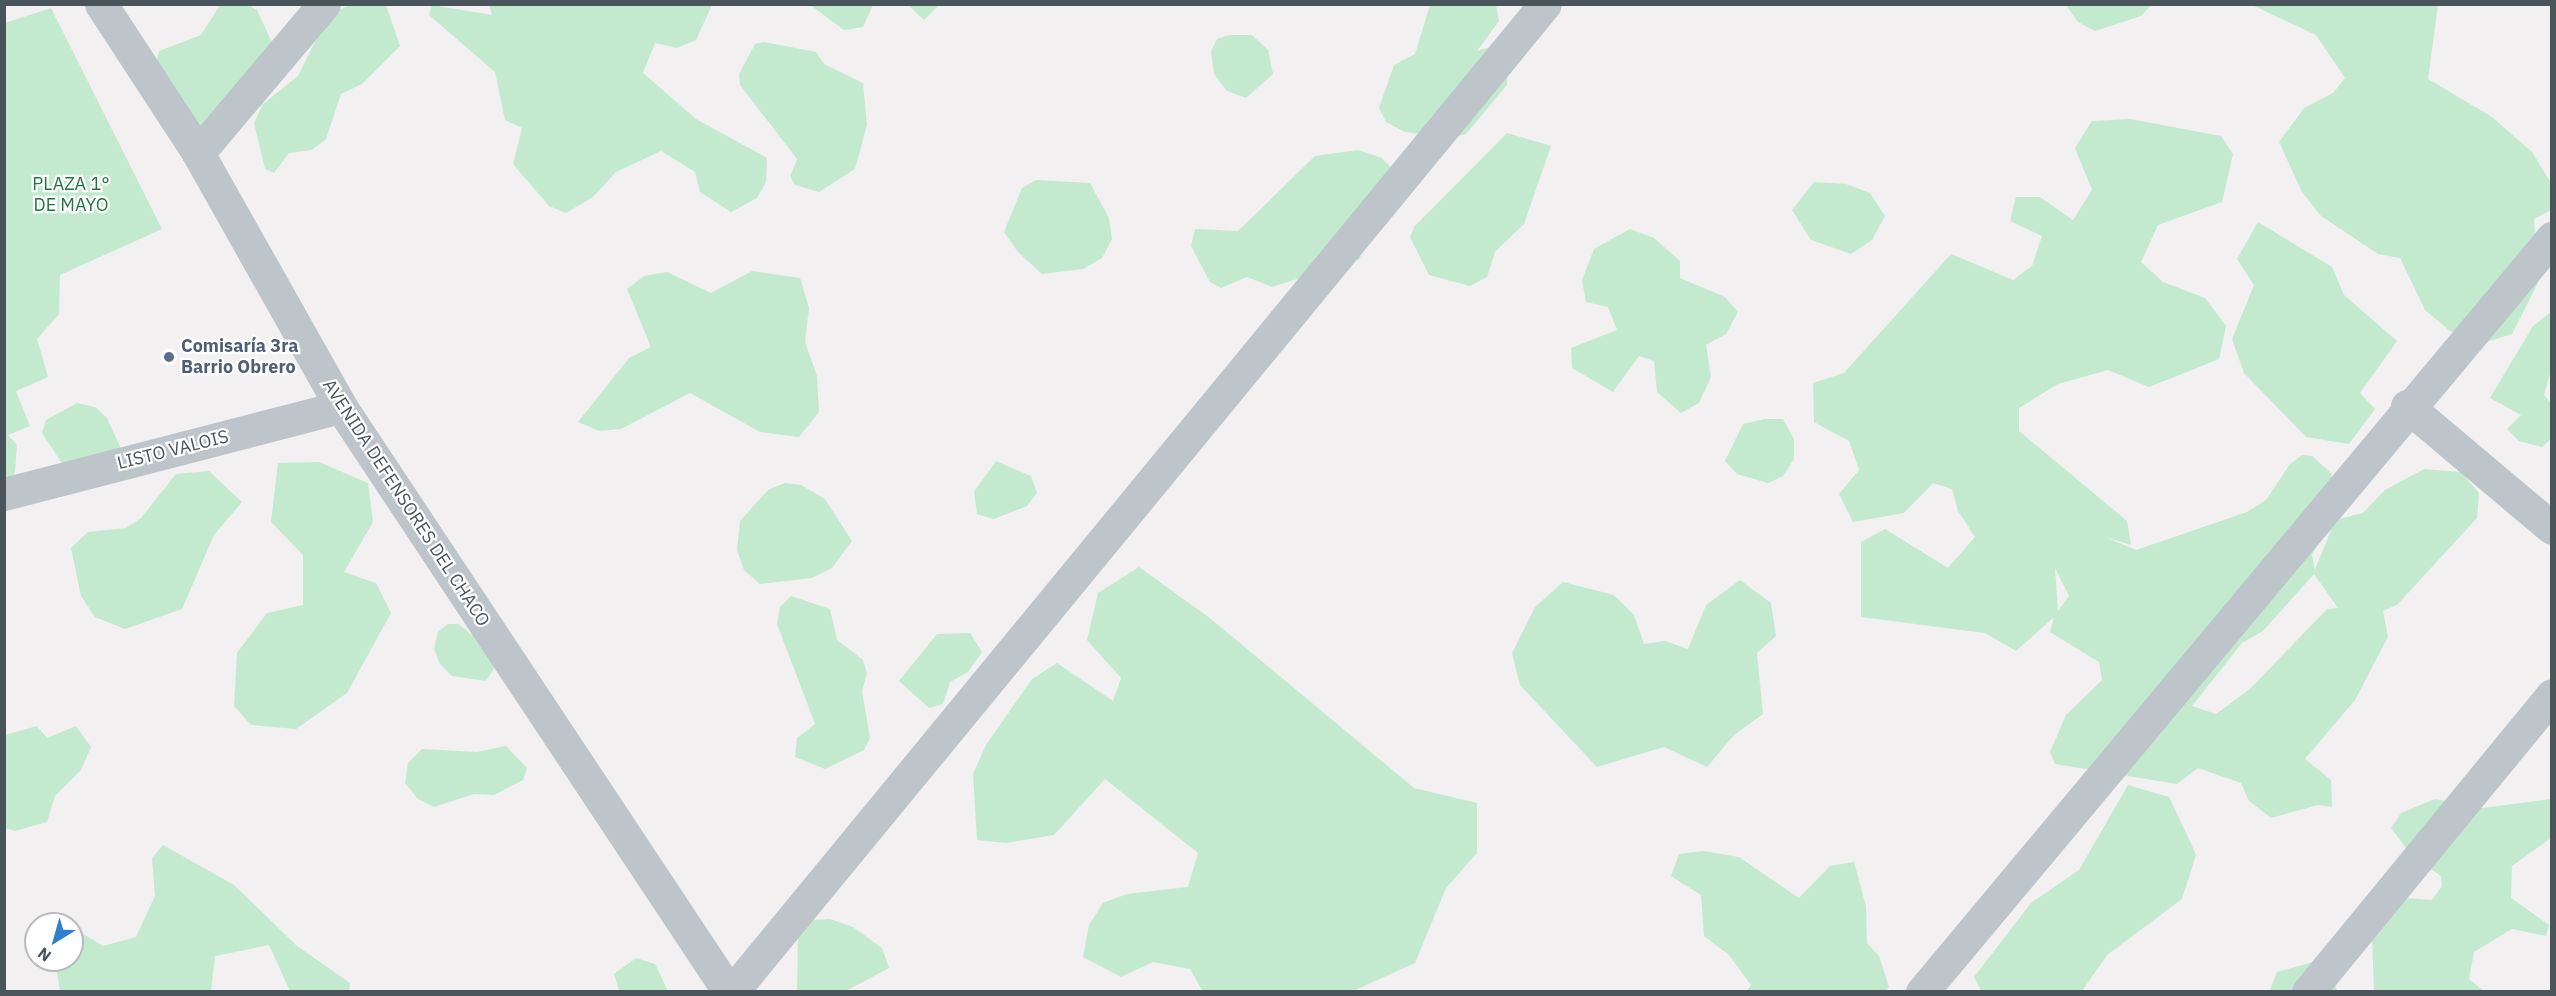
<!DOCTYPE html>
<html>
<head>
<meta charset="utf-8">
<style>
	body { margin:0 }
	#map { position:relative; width:2556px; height:996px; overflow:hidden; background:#f2f0f0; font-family:"IBM Plex Sans",sans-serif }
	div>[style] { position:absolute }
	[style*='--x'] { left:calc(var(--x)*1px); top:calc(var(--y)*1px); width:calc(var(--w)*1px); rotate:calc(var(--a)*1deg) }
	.green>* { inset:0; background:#c3eacf }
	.minor>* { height:33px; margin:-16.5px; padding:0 16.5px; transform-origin:16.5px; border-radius:16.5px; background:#bdc5cb }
	.dots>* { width:16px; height:16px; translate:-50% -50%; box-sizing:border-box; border:3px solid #fff; border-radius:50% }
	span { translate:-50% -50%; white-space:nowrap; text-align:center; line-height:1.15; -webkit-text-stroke:4.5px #fff; paint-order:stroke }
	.park-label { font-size:18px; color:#227445 }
	.service-label { font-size:18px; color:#4e5e75; font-weight:700 }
	.left { translate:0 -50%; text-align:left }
	.street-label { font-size:18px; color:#4a545b }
	.frame { position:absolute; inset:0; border:6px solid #4a545b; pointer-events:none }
	.north { position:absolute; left:24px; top:912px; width:60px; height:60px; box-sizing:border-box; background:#fff; border:2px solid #b7bbbd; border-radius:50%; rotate:217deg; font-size:16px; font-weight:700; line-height:24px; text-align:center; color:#4a545b }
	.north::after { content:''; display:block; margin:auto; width:21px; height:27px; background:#2e80cd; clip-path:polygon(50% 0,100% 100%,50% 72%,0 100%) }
</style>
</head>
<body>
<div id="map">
	<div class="green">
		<div style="clip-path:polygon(809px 4px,873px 4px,873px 5px,863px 27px,844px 30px)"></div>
		<div style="clip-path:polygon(220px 5px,249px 5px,257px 10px,275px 49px,199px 131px,155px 68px,159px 51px,201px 35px)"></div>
		<div style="clip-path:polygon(349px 5px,386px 5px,400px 46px,362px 84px,341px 94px,326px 139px,312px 150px,289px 153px,274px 173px,265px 169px,254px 123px,263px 104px,298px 76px,327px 17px)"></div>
		<div style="clip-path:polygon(432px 5px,492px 15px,489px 5px,743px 5px,712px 5px,696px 40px,677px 48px,655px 43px,643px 73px,696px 119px,767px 158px,766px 182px,757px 198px,731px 212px,700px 192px,695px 172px,661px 151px,616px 172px,593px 197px,566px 213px,549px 206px,513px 164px,522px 128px,505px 120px,495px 72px,429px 15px)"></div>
		<div style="clip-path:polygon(908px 5px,939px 5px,924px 20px)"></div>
		<div style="clip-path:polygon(1430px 5px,1496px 5px,1499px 21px,1477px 51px,1493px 46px,1507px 72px,1507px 85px,1466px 134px,1452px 138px,1405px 132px,1386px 122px,1379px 108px,1394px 65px,1415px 54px)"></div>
		<div style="clip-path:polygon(2066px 5px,2151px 5px,2141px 16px,2095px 31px,2078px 22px)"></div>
		<div style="clip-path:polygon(2252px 5px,2438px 5px,2428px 79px,2492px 117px,2532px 152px,2551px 183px,2551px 210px,2534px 219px,2538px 283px,2512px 334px,2480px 344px,2450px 331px,2425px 310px,2400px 258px,2378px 254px,2321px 216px,2302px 192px,2279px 142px,2304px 108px,2333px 93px,2345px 78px,2316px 35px)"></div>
		<div style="clip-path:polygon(51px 8px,162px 229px,60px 275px,59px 314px,37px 339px,48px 377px,16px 391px,30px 426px,8px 435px,17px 445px,15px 472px,5px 490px,5px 23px)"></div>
		<div style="clip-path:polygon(1230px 35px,1252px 35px,1268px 50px,1273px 74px,1246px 98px,1227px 91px,1214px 74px,1211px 51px,1217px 39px)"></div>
		<div style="clip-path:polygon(764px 42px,816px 52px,824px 64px,863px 83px,867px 125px,855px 169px,819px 192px,795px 185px,790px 176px,797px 159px,740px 85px,739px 74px,755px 44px)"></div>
		<div style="clip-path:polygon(evenodd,2130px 119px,2221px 136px,2233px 154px,2222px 202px,2158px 225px,2141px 262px,2163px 282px,2205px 298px,2226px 326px,2219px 359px,2187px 372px,2149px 387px,2108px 370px,2058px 384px,2019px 408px,2019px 431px,2127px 521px,2131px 545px,2105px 537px,2136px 550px,2247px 512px,2266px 500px,2290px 464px,2302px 455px,2312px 456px,2332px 474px,2323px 534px,2312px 555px,2315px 570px,2335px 520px,2363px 513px,2385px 490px,2424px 469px,2461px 472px,2479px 493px,2477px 518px,2397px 605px,2383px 611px,2388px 637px,2355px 700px,2305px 759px,2331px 780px,2332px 807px,2318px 805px,2271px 818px,2249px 801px,2241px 783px,2198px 768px,2177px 784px,2055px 764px,2050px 752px,2066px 715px,2102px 680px,2099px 662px,2050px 632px,2054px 617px,2016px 651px,1985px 633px,1861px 617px,1861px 542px,1885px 529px,1948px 568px,1975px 537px,1958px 511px,1952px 489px,1933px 483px,1904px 513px,1853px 522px,1839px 494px,1859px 470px,1849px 441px,1814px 422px,1813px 383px,1844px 373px,1951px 254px,2013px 280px,2032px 266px,2042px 236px,2010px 221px,2016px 197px,2040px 197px,2073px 220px,2092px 190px,2075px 148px,2092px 121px,2130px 119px,2055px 568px,2069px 596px,2058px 611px,2055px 568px,2130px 119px,2314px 574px,2338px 608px,2327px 609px,2250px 689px,2216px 714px,2192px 706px,2242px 643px,2263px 631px,2314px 574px)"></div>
		<div style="clip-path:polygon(1507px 133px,1551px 146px,1524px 224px,1495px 252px,1487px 277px,1470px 286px,1429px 275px,1410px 237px,1414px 227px)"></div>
		<div style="clip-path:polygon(1358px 150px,1382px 158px,1393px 170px,1367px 221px,1360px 259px,1272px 287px,1247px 277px,1221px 288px,1210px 282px,1191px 246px,1195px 229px,1238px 231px,1315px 156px)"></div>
		<div style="clip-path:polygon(1036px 180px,1090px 183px,1109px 218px,1112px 239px,1102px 258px,1083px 269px,1042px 274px,1018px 252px,1004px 232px,1022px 188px)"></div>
		<div style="clip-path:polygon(1814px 182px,1846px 184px,1870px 193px,1885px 216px,1872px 240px,1851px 254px,1811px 240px,1792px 210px)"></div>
		<div style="clip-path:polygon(2258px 222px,2332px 267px,2344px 295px,2397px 341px,2360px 393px,2375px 409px,2349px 444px,2306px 437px,2244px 373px,2232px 339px,2254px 285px,2237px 259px)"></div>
		<div style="clip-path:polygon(1630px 229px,1654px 238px,1680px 261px,1680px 278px,1725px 297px,1738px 312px,1726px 334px,1706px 345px,1711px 377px,1699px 403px,1681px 413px,1657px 392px,1654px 361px,1639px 356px,1613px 392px,1572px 368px,1571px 348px,1617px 330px,1608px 307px,1586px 302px,1582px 280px,1594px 249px)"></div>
		<div style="clip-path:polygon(752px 271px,800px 278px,809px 308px,805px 342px,817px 376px,819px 412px,799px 437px,760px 432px,690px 393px,621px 429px,599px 431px,578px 422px,629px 358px,651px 347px,627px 289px,644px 276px,667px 272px,711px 293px)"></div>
		<div style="clip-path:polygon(2551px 312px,2551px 370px,2544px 395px,2551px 403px,2551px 439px,2542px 447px,2519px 441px,2507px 429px,2521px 415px,2490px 398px,2533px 326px)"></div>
		<div style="clip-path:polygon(77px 403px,95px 407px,107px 418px,122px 451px,65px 468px,42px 433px,46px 420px)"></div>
		<div style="clip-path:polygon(1765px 419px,1783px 419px,1794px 439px,1794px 459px,1783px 476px,1768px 483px,1737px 474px,1725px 461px,1743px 424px)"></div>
		<div style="clip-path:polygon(996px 461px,1031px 476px,1037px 493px,1027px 506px,994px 519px,977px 514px,974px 492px)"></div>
		<div style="clip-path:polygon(319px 462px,368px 483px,373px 522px,344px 572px,376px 583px,391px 613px,347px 693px,296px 729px,251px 725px,234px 706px,237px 653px,267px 613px,303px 605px,303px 555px,271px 522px,278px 463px)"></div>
		<div style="clip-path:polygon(209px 471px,242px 502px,214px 535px,182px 609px,125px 629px,95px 617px,81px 596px,71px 548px,88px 532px,126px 528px,141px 518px,176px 474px)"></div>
		<div style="clip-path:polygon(785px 483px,801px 485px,825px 499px,852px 541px,832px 568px,812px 578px,760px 584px,744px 570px,737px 550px,740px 521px,768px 490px)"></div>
		<div style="clip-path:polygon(1139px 567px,1211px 619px,1414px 788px,1477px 803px,1477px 853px,1446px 888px,1415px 963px,1353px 991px,1203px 992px,1190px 969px,1153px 962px,1121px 977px,1083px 957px,1089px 925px,1103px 903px,1127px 894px,1188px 887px,1198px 853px,1105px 779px,1054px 835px,1006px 843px,977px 840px,973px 774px,986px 745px,1032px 679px,1057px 663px,1113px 701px,1121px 678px,1087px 640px,1098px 593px)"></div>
		<div style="clip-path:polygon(1740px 580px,1771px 603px,1776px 636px,1757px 653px,1763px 714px,1734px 735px,1707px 767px,1664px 747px,1597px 767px,1520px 685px,1512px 653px,1535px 607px,1563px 582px,1614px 595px,1634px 615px,1644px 644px,1665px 641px,1688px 649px,1706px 605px)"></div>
		<div style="clip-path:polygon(791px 596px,830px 609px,837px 640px,863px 660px,867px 673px,862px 691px,870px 738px,864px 750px,825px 769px,795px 757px,797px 738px,815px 724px,777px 624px,780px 607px)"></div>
		<div style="clip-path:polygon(448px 624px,458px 624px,480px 641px,497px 664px,486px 681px,452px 676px,440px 664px,434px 649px,438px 632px)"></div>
		<div style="clip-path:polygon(970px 633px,982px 652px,968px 672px,950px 682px,943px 704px,929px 708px,899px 681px,937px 634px)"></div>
		<div style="clip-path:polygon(37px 726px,47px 738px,76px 726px,91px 747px,81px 770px,55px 796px,47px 822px,15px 831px,5px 828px,5px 735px)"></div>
		<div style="clip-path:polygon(506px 746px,527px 768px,523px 780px,494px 795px,474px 794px,434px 807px,418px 799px,405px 783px,408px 763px,422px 749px,477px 752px)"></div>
		<div style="clip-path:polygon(2128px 785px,2169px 797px,2189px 839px,2196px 855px,2182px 899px,2107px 955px,2082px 991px,1981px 991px,1974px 977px,2031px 903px,2079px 870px)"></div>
		<div style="clip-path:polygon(2435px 799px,2483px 808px,2551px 799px,2551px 838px,2512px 866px,2511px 898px,2549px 925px,2546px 936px,2512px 929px,2474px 952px,2469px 979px,2484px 991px,2374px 991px,2372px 938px,2394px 897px,2432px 900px,2442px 886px,2441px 876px,2413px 857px,2391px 828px,2401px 813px)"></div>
		<div style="clip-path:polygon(163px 845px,234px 885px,297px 946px,350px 983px,349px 991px,290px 991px,269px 945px,215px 956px,211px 991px,60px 991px,55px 960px,72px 960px,72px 927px,103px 946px,136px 937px,155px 896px,152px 858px)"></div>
		<div style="clip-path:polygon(1703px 851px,1739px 857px,1799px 898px,1830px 866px,1854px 862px,1866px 906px,1867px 943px,1879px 956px,1889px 987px,1885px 992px,1747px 991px,1751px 985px,1729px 955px,1704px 936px,1701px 895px,1671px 876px,1679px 854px)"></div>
		<div style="clip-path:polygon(830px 919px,853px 927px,882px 948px,889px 968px,846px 991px,797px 990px,798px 936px,810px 920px)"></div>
		<div style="clip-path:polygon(636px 958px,655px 964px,668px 991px,619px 991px,614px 974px)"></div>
		<div style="clip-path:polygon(2313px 962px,2333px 975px,2337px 991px,2269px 992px,2277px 972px)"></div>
	</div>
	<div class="minor">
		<div style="--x:101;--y:4;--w:178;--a:56.9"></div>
		<div style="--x:198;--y:153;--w:291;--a:60.6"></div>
		<div style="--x:341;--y:407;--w:702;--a:56.45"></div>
		<div style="--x:198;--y:153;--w:195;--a:-49.8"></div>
		<div style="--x:2407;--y:406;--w:189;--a:40.1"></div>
		<div style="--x:4;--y:494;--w:348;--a:-14.5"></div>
		<div style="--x:732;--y:992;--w:1279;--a:-50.55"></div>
		<div style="--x:1922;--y:992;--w:983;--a:-50.12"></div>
		<div style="--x:2308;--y:992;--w:384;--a:-50.6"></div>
	</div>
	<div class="dots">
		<div style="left:169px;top:357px;background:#5c6f8a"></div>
	</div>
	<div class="park-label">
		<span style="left:71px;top:195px">PLAZA 1°<br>DE MAYO</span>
	</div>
	<div class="service-label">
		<span class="left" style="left:181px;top:357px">Comisaría 3ra<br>Barrio Obrero</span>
	</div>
	<div class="street-label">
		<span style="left:173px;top:450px;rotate:-14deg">LISTO VALOIS</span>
		<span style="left:406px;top:503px;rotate:57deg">AVENIDA DEFENSORES DEL CHACO</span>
	</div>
	<div class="frame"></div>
	<div class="north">N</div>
</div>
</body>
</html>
